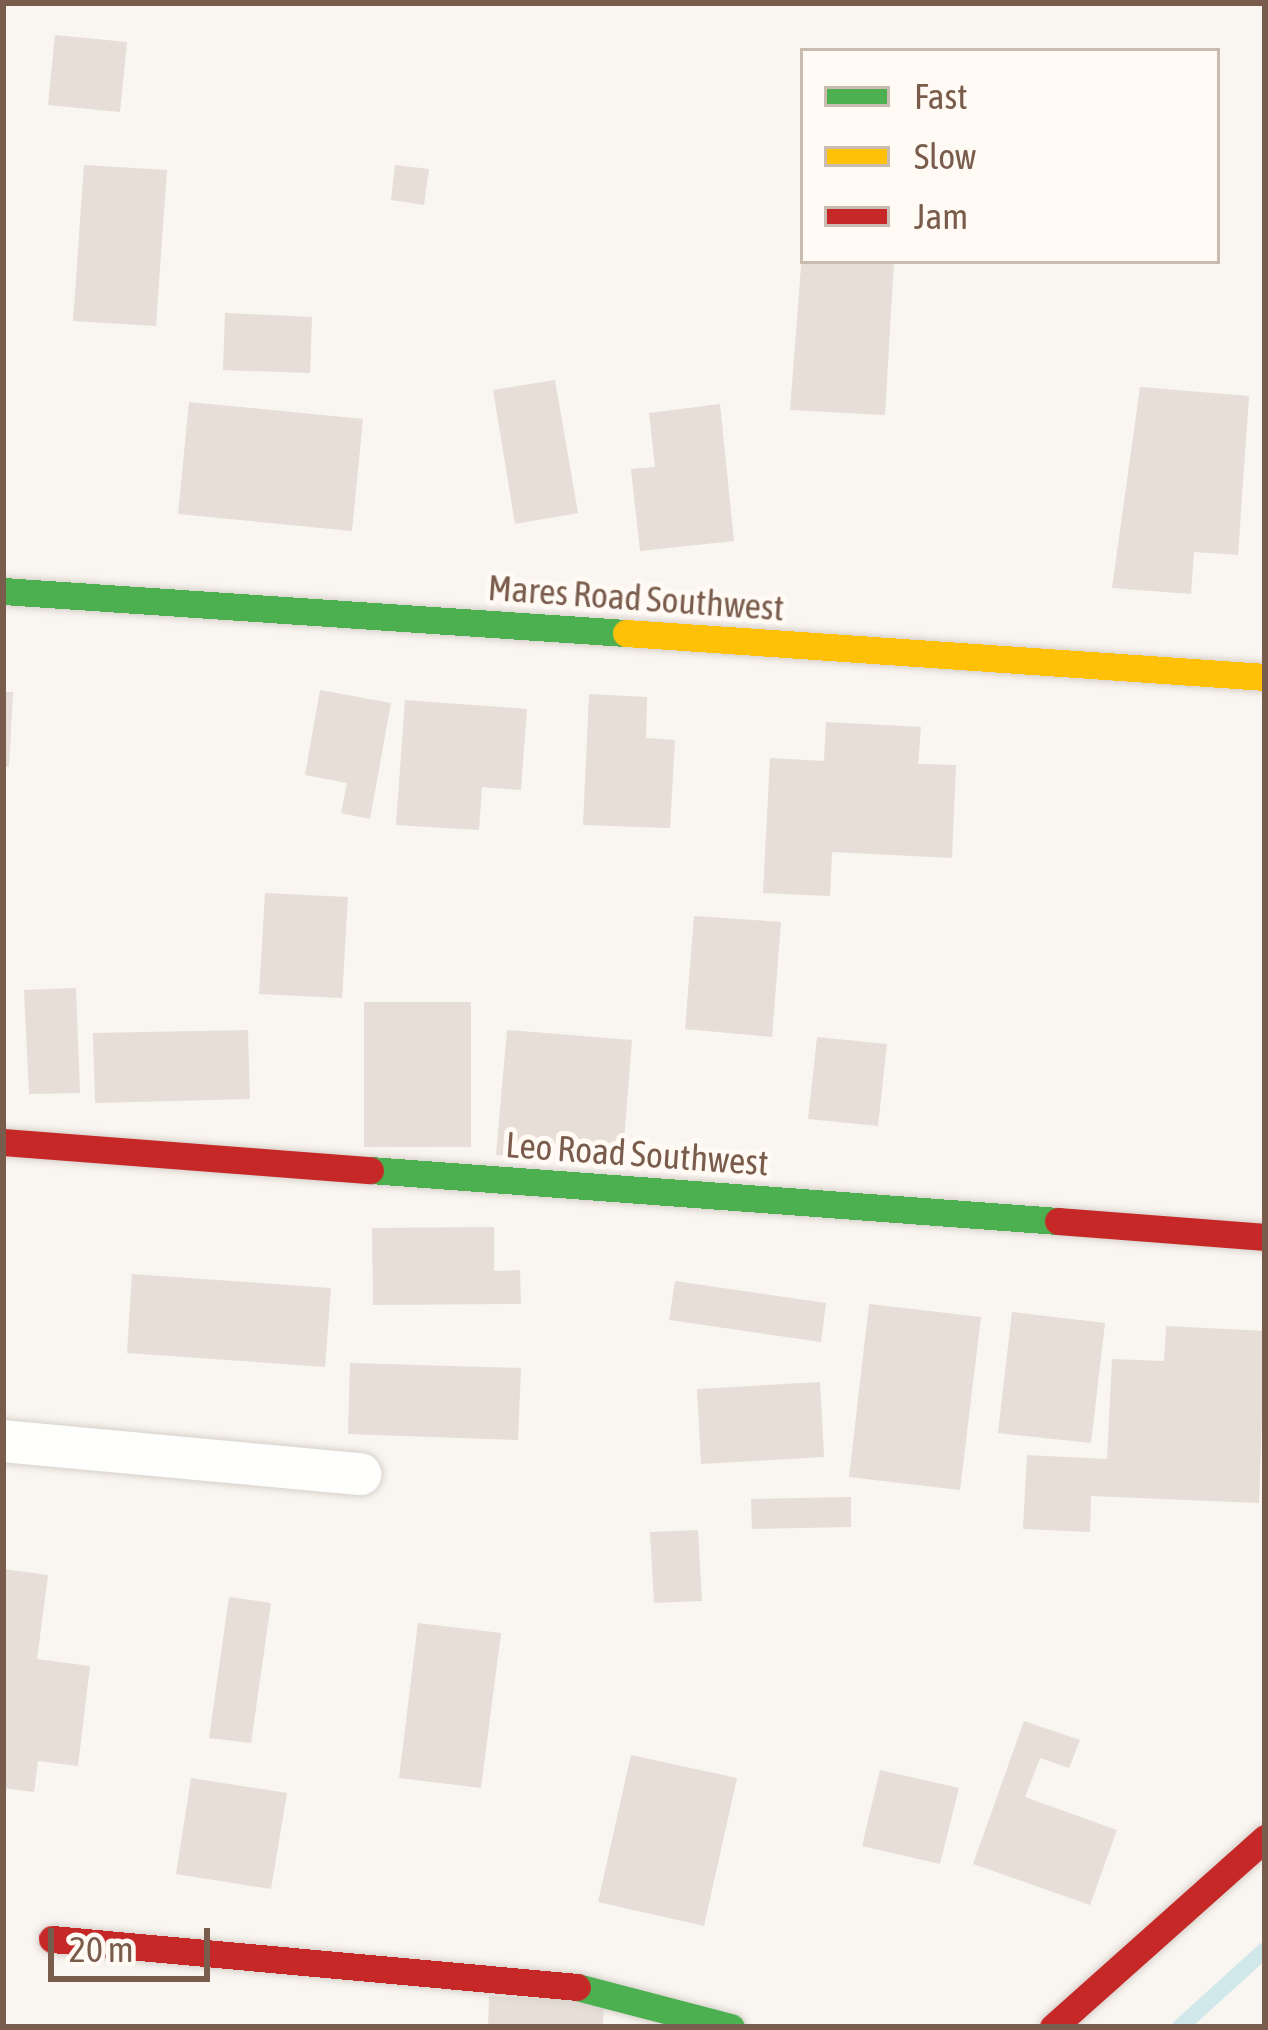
<!DOCTYPE html>
<html>
<head>
<meta charset="utf-8">
<style>
	body { margin:0 }
	#map { position:relative; width:1268px; height:2030px; overflow:hidden; background:#f9f5f0; font-family:"Asap Condensed",sans-serif }
	div>[style] { position:absolute }
	[style*='--x'] { left:calc(var(--x)*1px); top:calc(var(--y)*1px); width:calc(var(--w)*1px); rotate:calc(var(--a)*1deg) }
	.stream>* { height:16px; margin:-8px; padding:0 8px; transform-origin:8px; border-radius:8px; background:#d0e8ea }
	.building>* { inset:0; background:#e6ded7 }
	.roads { filter:drop-shadow(0 0 3px #d7d1cb) drop-shadow(0 0 3px #d7d1cb) }
	.street>* { height:42px; margin:-21px; padding:0 21px; transform-origin:21px; border-radius:21px; background:#fefefd }
	.fast>* { height:27px; margin:-13.5px; padding:0 13.5px; transform-origin:13.5px; border-radius:13.5px; background:#4caf50 }
	.slow>* { height:27px; margin:-13.5px; padding:0 13.5px; transform-origin:13.5px; border-radius:13.5px; background:#ffc107 }
	.jam>* { height:27px; margin:-13.5px; padding:0 13.5px; transform-origin:13.5px; border-radius:13.5px; background:#c62828 }
	span { translate:-50% -50%; white-space:nowrap; text-align:center; line-height:1.15; -webkit-text-stroke:10px #fffaf3; paint-order:stroke }
	.street-label { font-size:36px; color:#7a5c4d }
	.frame { position:absolute; inset:0; border:6px solid #7a5c4d; pointer-events:none }
	.legend { position:absolute; left:800px; top:48px; width:420px; height:216px; box-sizing:border-box; background:#fffaf3; border:3px solid #cabbb1; margin:0; padding:15px 21px; list-style:none; font-size:36px; color:#7a5c4d }
	.legend li { display:flex; align-items:center; gap:24px; height:60px }
	.legend b { width:60px; border:3px solid #cabbb1 }
	.scale { position:absolute; left:48px; top:1928px; width:162px; height:54px; box-sizing:border-box; border:6px solid #7a5c4d; border-top:0; padding-left:15px; font-size:36px; line-height:42px; white-space:nowrap; color:#7a5c4d; -webkit-text-stroke:9px #fffaf3; paint-order:stroke }
</style>
</head>
<body>
<div id="map">
	<div class="stream">
		<div style="--x:1180;--y:2027;--w:115;--a:-42.2"></div>
	</div>
	<div class="building">
		<div style="clip-path:polygon(55px 35px,127px 42px,120px 112px,48px 105px)"></div>
		<div style="clip-path:polygon(84px 165px,167px 170px,156px 326px,73px 321px)"></div>
		<div style="clip-path:polygon(395px 165px,429px 169px,424px 205px,391px 200px)"></div>
		<div style="clip-path:polygon(803px 240px,803px 261px,894px 261px,885px 415px,790px 410px)"></div>
		<div style="clip-path:polygon(225px 313px,312px 317px,310px 373px,223px 370px)"></div>
		<div style="clip-path:polygon(555px 380px,578px 513px,515px 524px,493px 390px)"></div>
		<div style="clip-path:polygon(1140px 387px,1249px 396px,1238px 555px,1194px 552px,1191px 594px,1112px 588px)"></div>
		<div style="clip-path:polygon(189px 402px,363px 419px,352px 531px,178px 514px)"></div>
		<div style="clip-path:polygon(720px 404px,734px 541px,640px 551px,631px 469px,655px 467px,649px 413px)"></div>
		<div style="clip-path:polygon(320px 690px,391px 703px,370px 819px,341px 813px,347px 783px,305px 775px)"></div>
		<div style="clip-path:polygon(3px 692px,13px 692px,9px 767px,3px 767px)"></div>
		<div style="clip-path:polygon(589px 694px,647px 697px,646px 738px,675px 740px,670px 828px,583px 825px)"></div>
		<div style="clip-path:polygon(405px 700px,527px 709px,521px 790px,482px 787px,479px 830px,396px 825px)"></div>
		<div style="clip-path:polygon(826px 722px,921px 727px,918px 764px,956px 765px,952px 858px,832px 852px,830px 896px,763px 893px,770px 758px,824px 761px)"></div>
		<div style="clip-path:polygon(265px 893px,348px 897px,342px 998px,259px 994px)"></div>
		<div style="clip-path:polygon(694px 916px,781px 922px,772px 1037px,685px 1029px)"></div>
		<div style="clip-path:polygon(76px 988px,80px 1093px,29px 1094px,24px 990px)"></div>
		<div style="clip-path:polygon(364px 1002px,471px 1002px,471px 1147px,364px 1147px)"></div>
		<div style="clip-path:polygon(248px 1030px,250px 1099px,95px 1103px,93px 1033px)"></div>
		<div style="clip-path:polygon(507px 1030px,632px 1040px,622px 1166px,496px 1155px)"></div>
		<div style="clip-path:polygon(817px 1037px,887px 1044px,878px 1126px,808px 1119px)"></div>
		<div style="clip-path:polygon(494px 1227px,494px 1271px,520px 1270px,521px 1304px,373px 1305px,372px 1228px)"></div>
		<div style="clip-path:polygon(132px 1274px,331px 1288px,325px 1367px,127px 1353px)"></div>
		<div style="clip-path:polygon(675px 1281px,826px 1303px,821px 1342px,669px 1320px)"></div>
		<div style="clip-path:polygon(869px 1304px,981px 1317px,960px 1490px,849px 1477px)"></div>
		<div style="clip-path:polygon(1012px 1312px,1105px 1323px,1091px 1443px,998px 1433px)"></div>
		<div style="clip-path:polygon(1166px 1326px,1265px 1331px,1259px 1503px,1091px 1496px,1090px 1532px,1023px 1529px,1027px 1455px,1107px 1459px,1112px 1359px,1164px 1361px)"></div>
		<div style="clip-path:polygon(350px 1363px,521px 1368px,518px 1440px,348px 1434px)"></div>
		<div style="clip-path:polygon(820px 1382px,824px 1457px,701px 1464px,697px 1389px)"></div>
		<div style="clip-path:polygon(851px 1497px,851px 1527px,752px 1529px,751px 1499px)"></div>
		<div style="clip-path:polygon(698px 1530px,702px 1601px,654px 1603px,650px 1532px)"></div>
		<div style="clip-path:polygon(3px 1569px,48px 1575px,37px 1659px,90px 1666px,78px 1766px,38px 1761px,34px 1792px,3px 1788px)"></div>
		<div style="clip-path:polygon(229px 1597px,271px 1603px,251px 1743px,209px 1738px)"></div>
		<div style="clip-path:polygon(418px 1623px,501px 1633px,481px 1788px,399px 1778px)"></div>
		<div style="clip-path:polygon(1024px 1721px,1080px 1740px,1069px 1768px,1040px 1758px,1025px 1797px,1117px 1830px,1090px 1905px,973px 1864px)"></div>
		<div style="clip-path:polygon(631px 1755px,737px 1778px,704px 1926px,598px 1902px)"></div>
		<div style="clip-path:polygon(880px 1770px,959px 1788px,940px 1864px,862px 1846px)"></div>
		<div style="clip-path:polygon(191px 1778px,287px 1793px,271px 1889px,176px 1874px)"></div>
		<div style="clip-path:polygon(489px 1996px,604px 2001px,603px 2027px,488px 2027px)"></div>
	</div>
	<div class="roads">
		<div class="street">
			<div style="--x:3;--y:1441;--w:359;--a:5.3"></div>
		</div>
		<div class="fast">
			<div style="--x:3;--y:591;--w:624;--a:3.86"></div>
			<div style="--x:370;--y:1170;--w:690;--a:4.24"></div>
			<div style="--x:577;--y:1987;--w:159;--a:14.6"></div>
		</div>
		<div class="slow">
			<div style="--x:626;--y:633;--w:641;--a:3.94"></div>
		</div>
		<div class="jam">
			<div style="--x:3;--y:1142;--w:368;--a:4.4"></div>
			<div style="--x:1058;--y:1221;--w:208;--a:4.4"></div>
			<div style="--x:52;--y:1939;--w:527;--a:5.22"></div>
			<div style="--x:1053;--y:2027;--w:284;--a:-41.7"></div>
		</div>
	</div>
	<div class="street-label">
		<span style="left:636px;top:598px;rotate:4deg">Mares Road Southwest</span>
		<span style="left:637px;top:1154px;rotate:4deg">Leo Road Southwest</span>
	</div>
	<div class="frame"></div>
	<ul class="legend">
	<li><b style="height:15px;background:#4caf50"></b>Fast</li>
	<li><b style="height:15px;background:#ffc107"></b>Slow</li>
	<li><b style="height:15px;background:#c62828"></b>Jam</li>
	</ul>
	<div class="scale">20 m</div>
</div>
</body>
</html>
